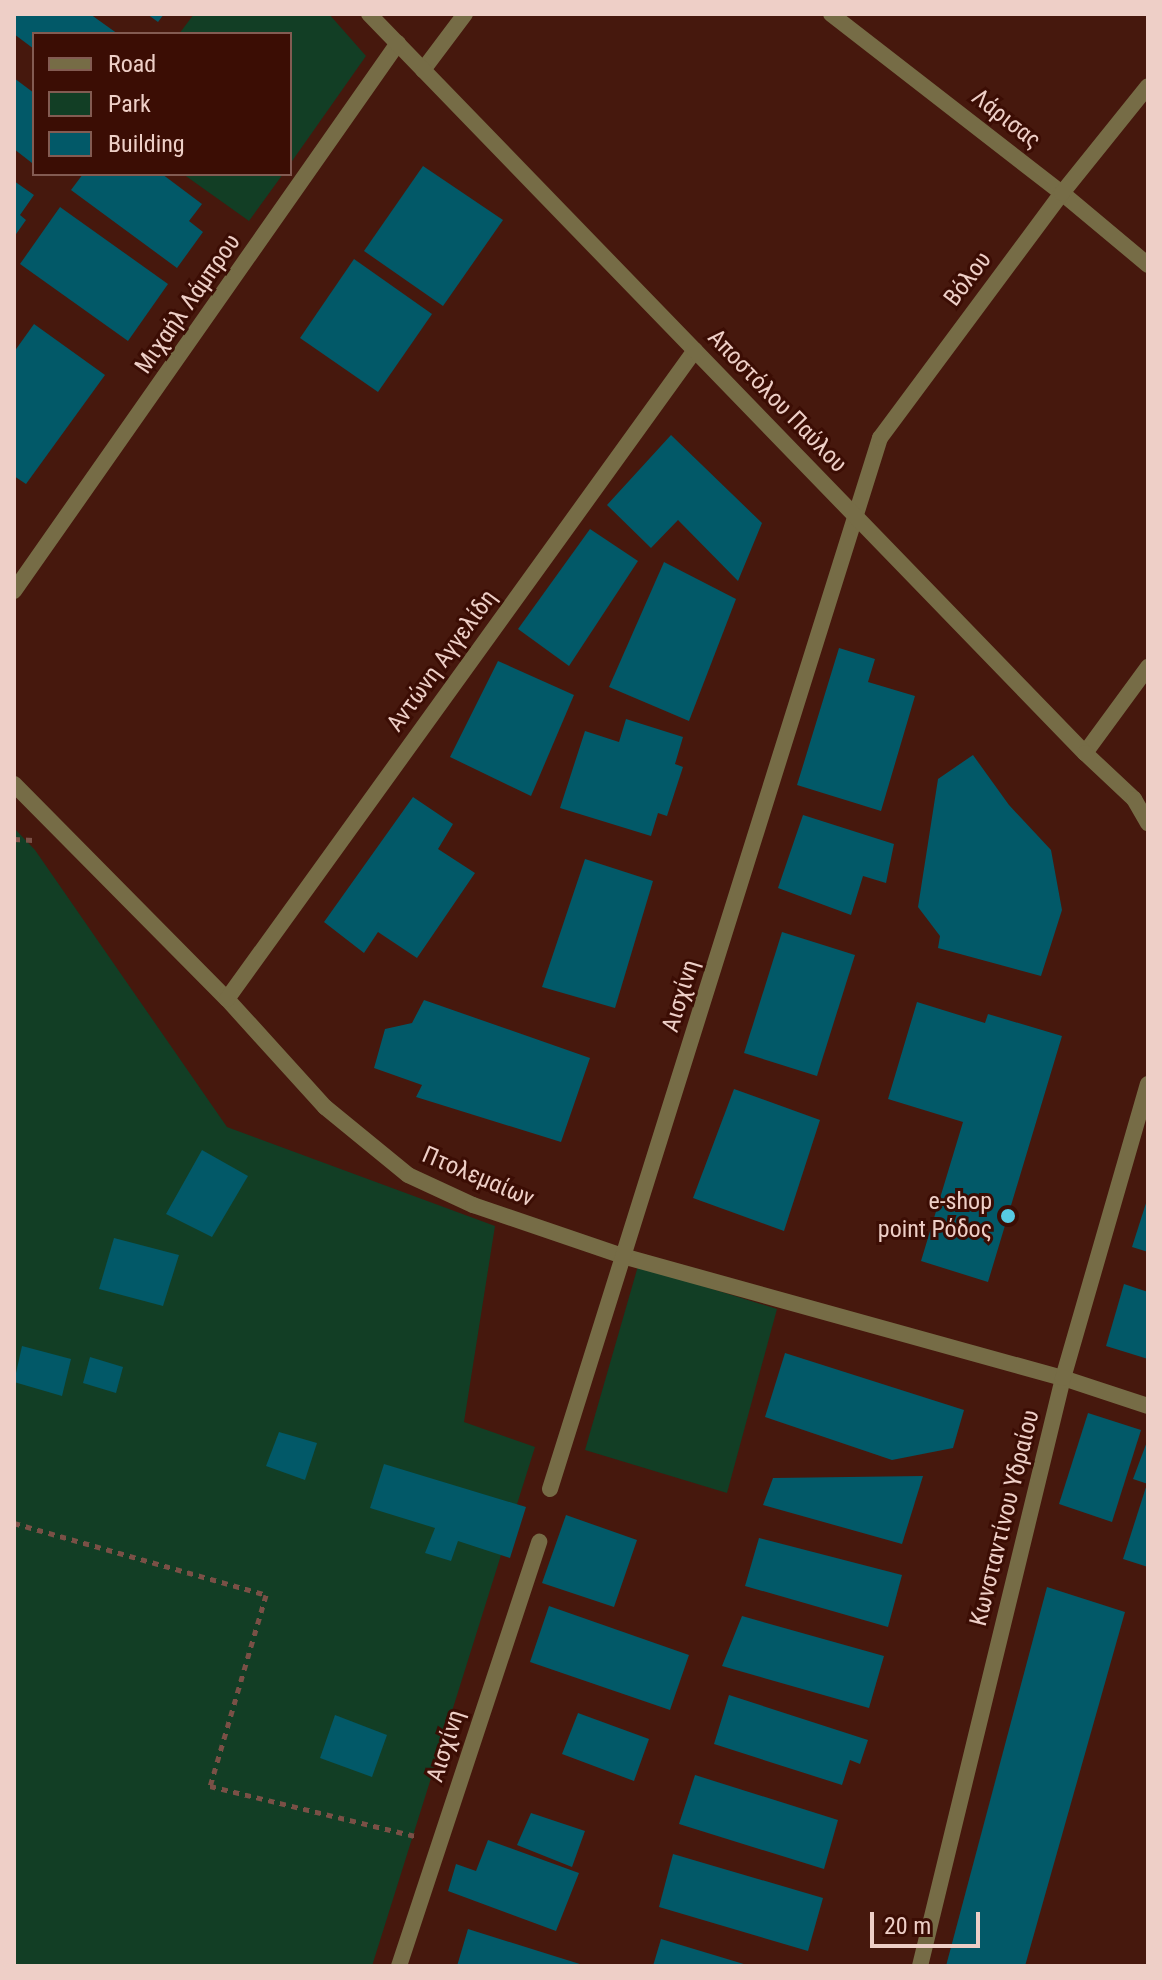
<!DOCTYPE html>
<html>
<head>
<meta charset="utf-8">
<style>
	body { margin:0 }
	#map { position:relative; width:1162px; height:1980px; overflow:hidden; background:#46180d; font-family:"Roboto Condensed",sans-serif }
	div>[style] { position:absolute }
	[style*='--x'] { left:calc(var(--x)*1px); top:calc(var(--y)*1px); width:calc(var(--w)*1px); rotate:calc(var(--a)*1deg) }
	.green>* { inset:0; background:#123e25 }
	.building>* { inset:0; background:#025968 }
	.path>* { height:5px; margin-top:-2.5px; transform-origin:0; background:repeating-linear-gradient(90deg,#7a5046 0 6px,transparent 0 12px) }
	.minor>* { height:16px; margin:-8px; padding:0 8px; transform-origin:8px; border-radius:8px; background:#766c46 }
	.tertiary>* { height:16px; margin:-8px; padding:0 8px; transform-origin:8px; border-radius:8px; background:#766c46 }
	.dots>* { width:22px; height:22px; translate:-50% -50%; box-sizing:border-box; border:4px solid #3b0d04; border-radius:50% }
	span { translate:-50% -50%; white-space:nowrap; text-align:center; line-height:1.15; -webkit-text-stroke:6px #3b0d04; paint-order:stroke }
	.street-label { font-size:24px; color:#eecfc7 }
	.poi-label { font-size:24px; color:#eecfc7 }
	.right { translate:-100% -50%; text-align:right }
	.frame { position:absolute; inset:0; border:16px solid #eecfc7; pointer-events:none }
	.legend { position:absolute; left:32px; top:32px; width:260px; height:144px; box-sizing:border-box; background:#3b0d04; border:2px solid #835b52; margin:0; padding:10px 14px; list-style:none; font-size:24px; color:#eecfc7 }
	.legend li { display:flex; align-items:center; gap:16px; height:40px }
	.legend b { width:40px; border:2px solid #835b52 }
	.scale { position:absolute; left:870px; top:1912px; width:110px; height:36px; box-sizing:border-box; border:4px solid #eecfc7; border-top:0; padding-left:10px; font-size:24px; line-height:28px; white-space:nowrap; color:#eecfc7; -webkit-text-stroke:6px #3b0d04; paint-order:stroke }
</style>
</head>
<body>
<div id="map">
	<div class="green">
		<div style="clip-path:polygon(194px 14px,329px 14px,366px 56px,290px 164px,290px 34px,179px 34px)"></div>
		<div style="clip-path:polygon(183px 174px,283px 174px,249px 221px)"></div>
		<div style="clip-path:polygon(14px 828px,35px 850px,227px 1127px,495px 1226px,464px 1422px,535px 1447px,372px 1966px,14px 1966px)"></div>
		<div style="clip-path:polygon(638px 1266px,777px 1309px,727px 1493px,585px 1450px)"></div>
	</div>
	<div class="building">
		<div style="clip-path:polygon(14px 14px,90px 14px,118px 34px,34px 34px,34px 49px,14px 34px)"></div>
		<div style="clip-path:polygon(147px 14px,164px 14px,158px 22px)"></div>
		<div style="clip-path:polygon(14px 78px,34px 93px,32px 163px,14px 149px)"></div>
		<div style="clip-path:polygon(423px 166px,503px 220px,443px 306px,364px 251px)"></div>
		<div style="clip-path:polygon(83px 174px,162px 174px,202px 204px,189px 221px,203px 232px,177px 268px,71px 190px)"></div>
		<div style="clip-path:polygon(14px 181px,34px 195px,20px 215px,26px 220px,14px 237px)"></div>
		<div style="clip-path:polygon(60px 207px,168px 284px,128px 341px,20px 264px)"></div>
		<div style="clip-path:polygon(354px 259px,432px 314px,378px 392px,300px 338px)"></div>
		<div style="clip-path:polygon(34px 324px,105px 375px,26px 484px,14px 476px,14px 352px)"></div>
		<div style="clip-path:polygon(671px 435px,762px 523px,738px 581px,678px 520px,651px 548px,607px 505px)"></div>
		<div style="clip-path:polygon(590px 529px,638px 561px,569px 666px,518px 629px)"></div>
		<div style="clip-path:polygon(664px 562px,736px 599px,689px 721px,609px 687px)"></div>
		<div style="clip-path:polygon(839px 648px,875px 659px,868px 682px,915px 696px,881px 811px,797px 785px)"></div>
		<div style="clip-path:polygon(498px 661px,574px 695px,531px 796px,450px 757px)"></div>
		<div style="clip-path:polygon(626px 719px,683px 737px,675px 764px,683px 767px,667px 816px,658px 813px,651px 836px,560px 808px,585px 731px,619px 742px)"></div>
		<div style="clip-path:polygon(973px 755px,1009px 805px,1051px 850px,1062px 910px,1041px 976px,938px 948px,940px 936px,918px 907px,938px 779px)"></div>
		<div style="clip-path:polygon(413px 797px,453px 824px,438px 849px,475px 873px,417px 958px,378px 932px,364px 953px,324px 922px)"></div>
		<div style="clip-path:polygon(803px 815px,894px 844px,886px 883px,863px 876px,851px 915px,778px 888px)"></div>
		<div style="clip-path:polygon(585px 859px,653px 881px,615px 1008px,542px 987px)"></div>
		<div style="clip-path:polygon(782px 932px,855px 955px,817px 1076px,744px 1053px)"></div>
		<div style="clip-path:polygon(424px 1000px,590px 1058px,561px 1142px,416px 1097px,422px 1085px,374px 1068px,385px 1029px,412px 1023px)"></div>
		<div style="clip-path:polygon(917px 1002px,985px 1023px,988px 1014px,1062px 1036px,988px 1282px,921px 1261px,963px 1122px,888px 1099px)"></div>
		<div style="clip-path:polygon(734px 1089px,820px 1120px,784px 1231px,693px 1198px)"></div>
		<div style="clip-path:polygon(202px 1150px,248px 1176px,212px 1237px,166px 1214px)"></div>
		<div style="clip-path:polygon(1147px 1200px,1148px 1200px,1148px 1252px,1132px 1247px)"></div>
		<div style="clip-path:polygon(114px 1238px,179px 1255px,163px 1306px,99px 1289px)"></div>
		<div style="clip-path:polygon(1124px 1284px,1148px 1292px,1148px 1359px,1106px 1346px)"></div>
		<div style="clip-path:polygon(22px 1346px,71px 1359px,62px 1396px,14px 1382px)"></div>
		<div style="clip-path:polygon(785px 1353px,964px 1410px,953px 1448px,892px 1460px,765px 1417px)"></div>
		<div style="clip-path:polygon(90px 1357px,123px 1367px,116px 1393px,83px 1383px)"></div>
		<div style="clip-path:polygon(1088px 1413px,1141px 1430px,1112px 1522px,1059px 1504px)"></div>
		<div style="clip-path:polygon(279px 1432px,317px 1443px,305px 1480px,266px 1466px)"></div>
		<div style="clip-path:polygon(1148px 1439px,1148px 1484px,1133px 1479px)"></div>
		<div style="clip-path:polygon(384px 1464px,526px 1507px,510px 1558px,458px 1541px,451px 1561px,425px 1553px,435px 1528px,370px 1508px)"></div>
		<div style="clip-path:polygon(923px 1476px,902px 1544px,763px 1505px,773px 1478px)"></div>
		<div style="clip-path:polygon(1147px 1484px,1148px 1484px,1148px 1567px,1123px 1559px)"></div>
		<div style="clip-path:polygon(566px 1515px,637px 1540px,614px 1607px,542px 1583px)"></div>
		<div style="clip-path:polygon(759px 1538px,902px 1575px,888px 1627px,745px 1586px)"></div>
		<div style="clip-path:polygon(1047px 1587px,1125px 1612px,1025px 1966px,946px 1966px)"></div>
		<div style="clip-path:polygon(549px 1606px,689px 1655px,670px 1710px,530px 1662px)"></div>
		<div style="clip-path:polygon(742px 1616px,884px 1656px,869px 1708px,722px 1666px)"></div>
		<div style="clip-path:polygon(729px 1695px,868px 1740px,860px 1764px,850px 1760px,842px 1785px,714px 1744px)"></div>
		<div style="clip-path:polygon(578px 1713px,649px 1739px,634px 1781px,562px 1754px)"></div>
		<div style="clip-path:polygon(335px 1715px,387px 1735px,372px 1777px,320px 1758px)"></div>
		<div style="clip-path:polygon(695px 1775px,838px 1820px,824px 1869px,679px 1824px)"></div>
		<div style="clip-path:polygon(531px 1813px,585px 1831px,572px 1867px,517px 1845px)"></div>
		<div style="clip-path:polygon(488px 1840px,579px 1873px,556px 1931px,448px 1891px,456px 1864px,476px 1871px)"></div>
		<div style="clip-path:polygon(673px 1854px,823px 1898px,808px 1951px,659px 1907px)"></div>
		<div style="clip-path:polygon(468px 1929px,583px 1965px,583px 1966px,457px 1966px)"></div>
		<div style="clip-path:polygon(661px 1939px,747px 1965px,747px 1966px,653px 1966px)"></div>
	</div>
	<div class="path">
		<div style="--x:14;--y:839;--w:19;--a:3"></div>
		<div style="--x:14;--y:1523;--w:262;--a:15.9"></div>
		<div style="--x:266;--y:1595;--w:199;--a:106.3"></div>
		<div style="--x:210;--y:1786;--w:211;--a:13.7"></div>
	</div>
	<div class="minor">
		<div style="--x:831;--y:14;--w:292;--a:37.8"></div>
		<div style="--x:1062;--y:193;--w:112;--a:39.9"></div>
		<div style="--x:423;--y:70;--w:70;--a:-53.1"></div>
		<div style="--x:14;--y:591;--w:669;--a:-54.98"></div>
		<div style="--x:1085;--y:753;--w:107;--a:-53.8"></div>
		<div style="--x:14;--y:784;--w:303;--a:45.3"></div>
		<div style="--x:227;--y:999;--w:146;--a:47.8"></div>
		<div style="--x:325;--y:1107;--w:107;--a:39.3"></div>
		<div style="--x:408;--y:1175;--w:72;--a:24.8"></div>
		<div style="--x:473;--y:1205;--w:162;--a:18.8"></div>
		<div style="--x:626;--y:1257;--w:453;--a:15.5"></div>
		<div style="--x:1063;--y:1378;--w:89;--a:18.2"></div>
		<div style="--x:227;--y:999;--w:800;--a:-54.2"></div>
		<div style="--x:550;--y:1489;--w:1102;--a:-72.57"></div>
		<div style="--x:880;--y:438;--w:305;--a:-53.4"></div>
		<div style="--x:1062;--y:193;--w:137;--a:-51.2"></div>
		<div style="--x:399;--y:1966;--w:447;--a:-71.7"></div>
	</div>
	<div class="tertiary">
		<div style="--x:369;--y:14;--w:1029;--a:45.91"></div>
		<div style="--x:1085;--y:753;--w:67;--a:43.2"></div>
		<div style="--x:1134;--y:799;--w:28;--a:60"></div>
		<div style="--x:920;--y:1966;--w:605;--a:-76.33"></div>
		<div style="--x:1063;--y:1378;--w:306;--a:-73.9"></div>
	</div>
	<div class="dots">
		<div style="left:1008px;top:1216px;background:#57c9e2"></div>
	</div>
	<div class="street-label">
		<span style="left:1006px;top:119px;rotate:38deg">Λάρισας</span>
		<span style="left:968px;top:279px;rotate:-53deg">Βόλου</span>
		<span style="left:188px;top:304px;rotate:-55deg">Μιχαήλ Λάμπρου</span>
		<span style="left:777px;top:401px;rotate:46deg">Αποστόλου Παύλου</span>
		<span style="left:442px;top:661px;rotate:-54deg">Αντώνη Αγγελίδη</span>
		<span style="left:681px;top:996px;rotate:-73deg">Αισχίνη</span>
		<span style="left:478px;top:1177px;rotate:23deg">Πτολεμαίων</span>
		<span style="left:1005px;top:1518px;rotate:-76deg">Κωνσταντίνου Υδραίου</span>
		<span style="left:446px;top:1746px;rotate:-72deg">Αισχίνη</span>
	</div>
	<div class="poi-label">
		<span class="right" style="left:992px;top:1216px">e-shop<br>point Ρόδος</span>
	</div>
	<div class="frame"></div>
	<ul class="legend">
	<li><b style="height:10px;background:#766c46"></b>Road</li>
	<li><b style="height:22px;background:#123e25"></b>Park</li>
	<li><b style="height:22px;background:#025968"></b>Building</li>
	</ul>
	<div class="scale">20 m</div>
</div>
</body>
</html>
